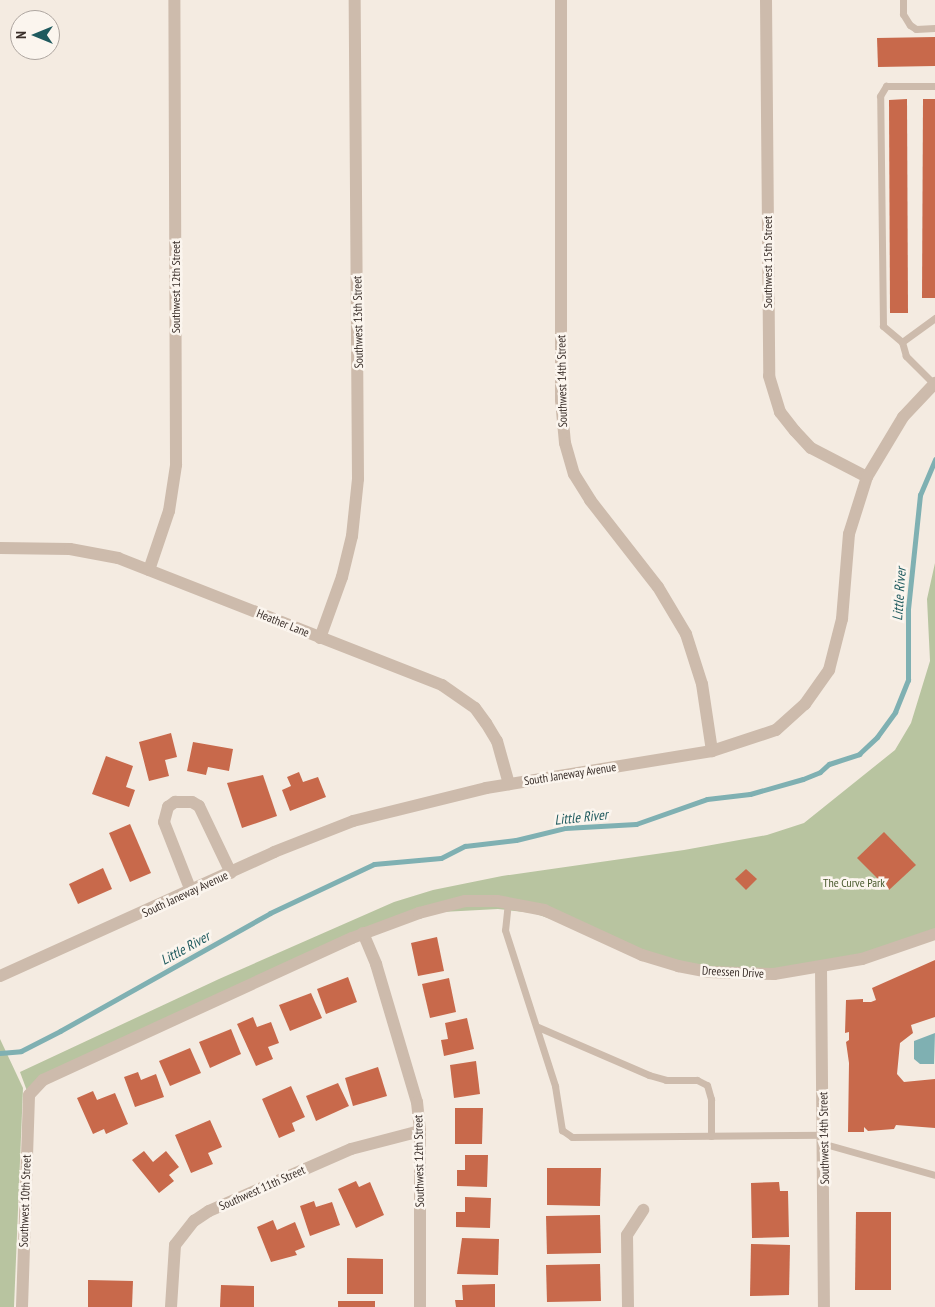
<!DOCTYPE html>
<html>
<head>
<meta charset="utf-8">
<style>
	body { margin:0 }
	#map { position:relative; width:935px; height:1307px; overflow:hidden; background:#f4ebe1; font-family:"PT Sans Narrow",sans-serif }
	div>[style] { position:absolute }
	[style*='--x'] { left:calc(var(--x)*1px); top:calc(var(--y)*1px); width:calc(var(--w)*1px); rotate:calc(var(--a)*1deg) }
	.green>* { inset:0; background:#b8c4a0 }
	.water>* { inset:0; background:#7fb0b2 }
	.stream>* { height:5px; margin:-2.5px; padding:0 2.5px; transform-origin:2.5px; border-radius:2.5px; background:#7fb0b2 }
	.building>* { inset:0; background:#c8694b }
	.service>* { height:7px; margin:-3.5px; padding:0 3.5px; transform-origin:3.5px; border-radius:3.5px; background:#cdbbac }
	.minor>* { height:12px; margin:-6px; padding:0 6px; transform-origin:6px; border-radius:6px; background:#cdbbac }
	span { translate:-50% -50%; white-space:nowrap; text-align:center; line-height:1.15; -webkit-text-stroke:5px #fbf5ee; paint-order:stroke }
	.street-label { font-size:12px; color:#3b302b }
	.park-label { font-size:12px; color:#4a5a2e }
	.water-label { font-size:14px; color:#1f5a5e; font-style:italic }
	.north { position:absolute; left:10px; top:10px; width:50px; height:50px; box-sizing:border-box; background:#fbf5ee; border:1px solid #aea6a0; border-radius:50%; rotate:270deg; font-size:14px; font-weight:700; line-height:20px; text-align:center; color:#3b302b }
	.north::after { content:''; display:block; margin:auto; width:18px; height:22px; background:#1f5a5e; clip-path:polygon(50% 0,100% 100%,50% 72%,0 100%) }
</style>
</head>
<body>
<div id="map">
	<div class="green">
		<div style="clip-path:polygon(935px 563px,935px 938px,852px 964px,709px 972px,533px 913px,498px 909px,442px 912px,396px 922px,27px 1091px,20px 1072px,219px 979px,394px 902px,433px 890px,502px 876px,684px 850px,767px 835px,804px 823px,895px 750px,911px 723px,930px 661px,927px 599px)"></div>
		<div style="clip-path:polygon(0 1039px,23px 1088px,14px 1307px,0 1307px)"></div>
	</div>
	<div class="water">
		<div style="clip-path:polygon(935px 1033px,934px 1064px,920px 1064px,914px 1059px,914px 1041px)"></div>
	</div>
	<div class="stream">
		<div style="--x:0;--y:1053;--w:21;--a:-5"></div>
		<div style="--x:21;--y:1051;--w:44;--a:-27.1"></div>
		<div style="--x:60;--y:1031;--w:241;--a:-29.3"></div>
		<div style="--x:270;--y:913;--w:115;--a:-25.2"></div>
		<div style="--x:374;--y:864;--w:67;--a:-5.1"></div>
		<div style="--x:441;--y:858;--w:27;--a:-27"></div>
		<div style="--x:465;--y:846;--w:51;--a:-6.7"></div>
		<div style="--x:516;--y:840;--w:50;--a:-13.8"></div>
		<div style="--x:565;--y:828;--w:71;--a:-3.2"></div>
		<div style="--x:636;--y:824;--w:75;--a:-19.4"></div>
		<div style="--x:707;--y:799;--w:43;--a:-6.6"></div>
		<div style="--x:750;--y:794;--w:55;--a:-15.8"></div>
		<div style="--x:803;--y:779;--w:18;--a:-22"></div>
		<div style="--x:820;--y:772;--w:12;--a:-42"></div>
		<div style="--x:829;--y:764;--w:32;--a:-18"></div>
		<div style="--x:859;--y:754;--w:25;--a:-43"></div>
		<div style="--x:877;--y:737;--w:31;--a:-54"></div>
		<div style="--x:895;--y:712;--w:35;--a:-68"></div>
		<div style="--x:908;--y:680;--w:71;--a:-90"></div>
		<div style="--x:908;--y:609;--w:115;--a:-84"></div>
		<div style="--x:920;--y:495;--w:39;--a:-67"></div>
	</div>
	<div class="building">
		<div style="clip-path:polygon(935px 37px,935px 66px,878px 67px,877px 38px)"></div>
		<div style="clip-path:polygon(907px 99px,908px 313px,890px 313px,889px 100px)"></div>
		<div style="clip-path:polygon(923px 99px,935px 99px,935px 298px,922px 298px)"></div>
		<div style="clip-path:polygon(171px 733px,177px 757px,165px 760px,169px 776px,149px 781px,139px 742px)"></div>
		<div style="clip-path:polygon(193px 742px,233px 749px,229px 771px,208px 767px,206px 775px,187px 771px)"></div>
		<div style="clip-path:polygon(106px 756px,133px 766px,126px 787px,135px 790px,129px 807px,92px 794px)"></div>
		<div style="clip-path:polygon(299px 772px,303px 782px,318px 777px,326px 797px,290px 811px,282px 790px,291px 786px,287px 777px)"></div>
		<div style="clip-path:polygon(263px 775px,277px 816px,242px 828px,227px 783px)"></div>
		<div style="clip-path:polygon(130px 824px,151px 873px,130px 882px,109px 833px)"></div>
		<div style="clip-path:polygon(884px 832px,916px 865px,889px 890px,857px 858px)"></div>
		<div style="clip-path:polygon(103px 868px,112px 889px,78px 904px,69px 884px)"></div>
		<div style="clip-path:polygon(746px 869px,757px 879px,746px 890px,735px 879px)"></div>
		<div style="clip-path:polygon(437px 937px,444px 971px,418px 976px,411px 943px)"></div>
		<div style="clip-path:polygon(935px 960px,935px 1017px,911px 1025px,913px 1033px,900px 1043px,897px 1074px,904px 1082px,935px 1079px,935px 1128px,896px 1125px,894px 1129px,868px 1131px,864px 1127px,864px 1132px,848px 1132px,849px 1063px,846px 1042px,849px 1040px,849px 1032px,845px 1033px,846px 1000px,863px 999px,863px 1002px,871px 1002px,876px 1000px,872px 988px)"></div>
		<div style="clip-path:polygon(348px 977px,357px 1002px,326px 1014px,317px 989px)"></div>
		<div style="clip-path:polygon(449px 978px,456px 1012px,430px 1018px,422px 984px)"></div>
		<div style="clip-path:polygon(311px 993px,322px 1018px,290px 1031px,279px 1005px)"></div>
		<div style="clip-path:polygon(253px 1017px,257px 1027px,271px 1022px,279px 1043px,268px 1047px,273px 1059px,256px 1066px,237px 1024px)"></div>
		<div style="clip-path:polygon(467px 1018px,474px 1049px,444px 1056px,441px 1040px,448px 1039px,445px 1023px)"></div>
		<div style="clip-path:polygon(231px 1029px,241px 1054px,210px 1068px,199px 1042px)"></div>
		<div style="clip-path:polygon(190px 1048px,201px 1073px,170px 1086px,159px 1061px)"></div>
		<div style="clip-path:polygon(476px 1061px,480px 1094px,454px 1098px,450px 1065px)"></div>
		<div style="clip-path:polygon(378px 1067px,387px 1096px,353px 1106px,345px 1078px)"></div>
		<div style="clip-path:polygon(138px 1072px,141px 1080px,156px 1074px,164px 1097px,135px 1107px,124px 1077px)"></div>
		<div style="clip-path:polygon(338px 1083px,349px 1106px,316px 1121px,306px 1096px)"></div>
		<div style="clip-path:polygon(291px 1086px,305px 1117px,292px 1123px,295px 1131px,279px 1138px,262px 1099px)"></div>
		<div style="clip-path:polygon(93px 1091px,97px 1100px,115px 1093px,128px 1124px,106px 1134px,104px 1129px,93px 1134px,77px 1098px)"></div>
		<div style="clip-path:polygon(455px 1108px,483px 1108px,482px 1144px,455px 1144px)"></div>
		<div style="clip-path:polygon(210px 1120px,222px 1147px,208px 1153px,213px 1164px,191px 1173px,175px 1135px)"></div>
		<div style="clip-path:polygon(144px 1151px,153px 1162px,166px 1151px,179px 1167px,169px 1175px,174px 1181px,159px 1193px,132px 1160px)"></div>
		<div style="clip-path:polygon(465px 1155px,488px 1155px,487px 1187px,457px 1186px,457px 1170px,465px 1170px)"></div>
		<div style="clip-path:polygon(547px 1168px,601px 1168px,600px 1206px,547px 1205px)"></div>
		<div style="clip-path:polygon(356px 1181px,359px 1187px,370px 1182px,384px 1215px,356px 1228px,338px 1189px)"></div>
		<div style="clip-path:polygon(779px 1182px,780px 1191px,788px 1191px,789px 1237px,752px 1238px,751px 1183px)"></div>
		<div style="clip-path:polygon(465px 1197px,491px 1198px,490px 1228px,456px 1227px,456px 1212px,465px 1212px)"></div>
		<div style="clip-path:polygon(314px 1201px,316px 1207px,332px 1202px,340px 1225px,310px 1236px,300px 1206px)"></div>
		<div style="clip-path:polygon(856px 1212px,891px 1212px,891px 1290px,855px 1290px)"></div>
		<div style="clip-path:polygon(600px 1215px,601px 1253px,547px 1254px,546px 1216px)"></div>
		<div style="clip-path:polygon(273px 1220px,277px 1230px,295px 1222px,305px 1247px,295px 1251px,297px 1255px,271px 1262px,257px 1227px)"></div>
		<div style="clip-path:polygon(462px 1238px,499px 1239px,498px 1275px,457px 1274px)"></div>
		<div style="clip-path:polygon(751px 1244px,790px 1245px,789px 1295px,750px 1296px)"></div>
		<div style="clip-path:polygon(347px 1258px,383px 1259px,383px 1294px,347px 1294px)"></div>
		<div style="clip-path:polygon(600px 1264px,601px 1301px,547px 1302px,546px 1265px)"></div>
		<div style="clip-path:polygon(88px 1280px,133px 1281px,132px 1307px,88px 1307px)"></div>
		<div style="clip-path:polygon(495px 1284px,495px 1307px,456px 1307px,455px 1300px,463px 1300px,462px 1285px)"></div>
		<div style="clip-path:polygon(221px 1285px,254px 1286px,254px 1307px,220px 1307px)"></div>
		<div style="clip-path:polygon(338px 1301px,375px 1301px,375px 1307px,338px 1307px)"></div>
	</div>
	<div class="service">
		<div style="--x:903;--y:0;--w:14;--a:90"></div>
		<div style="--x:903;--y:14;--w:13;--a:58"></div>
		<div style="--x:910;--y:25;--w:7;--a:34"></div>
		<div style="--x:916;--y:29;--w:19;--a:-3"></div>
		<div style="--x:902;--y:342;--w:41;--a:-36"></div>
		<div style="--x:934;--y:384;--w:40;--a:-135"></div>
		<div style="--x:906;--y:356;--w:15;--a:-106"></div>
		<div style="--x:902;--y:342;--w:25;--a:-140"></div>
		<div style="--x:883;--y:326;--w:230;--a:-90.7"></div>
		<div style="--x:880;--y:96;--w:12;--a:-59"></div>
		<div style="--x:886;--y:86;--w:49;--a:0"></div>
		<div style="--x:508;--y:902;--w:28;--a:96"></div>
		<div style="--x:505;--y:930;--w:164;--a:72.2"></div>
		<div style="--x:555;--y:1086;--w:45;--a:81"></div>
		<div style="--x:562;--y:1130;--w:12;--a:35"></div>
		<div style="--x:572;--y:1137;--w:253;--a:-0.5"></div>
		<div style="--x:538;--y:1027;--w:121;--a:23.4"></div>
		<div style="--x:649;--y:1075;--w:18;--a:16"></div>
		<div style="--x:666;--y:1080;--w:31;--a:0"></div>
		<div style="--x:697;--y:1080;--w:11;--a:27"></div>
		<div style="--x:707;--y:1085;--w:15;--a:74"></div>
		<div style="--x:711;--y:1099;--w:37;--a:90"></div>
		<div style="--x:825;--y:1144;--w:114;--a:15.7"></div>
	</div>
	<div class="minor">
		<div style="--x:561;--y:0;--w:400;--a:90"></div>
		<div style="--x:561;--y:400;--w:43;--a:84.7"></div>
		<div style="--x:565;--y:443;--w:32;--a:74"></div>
		<div style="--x:574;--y:474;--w:31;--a:58"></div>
		<div style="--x:590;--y:500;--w:110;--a:52"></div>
		<div style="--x:658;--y:587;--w:55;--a:59.2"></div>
		<div style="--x:686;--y:634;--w:52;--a:72.3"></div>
		<div style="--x:702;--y:684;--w:68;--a:81.5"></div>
		<div style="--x:766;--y:0;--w:376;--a:89.5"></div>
		<div style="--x:769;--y:376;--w:38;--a:73"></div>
		<div style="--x:780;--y:412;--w:24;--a:52"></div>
		<div style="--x:795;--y:431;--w:23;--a:47"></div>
		<div style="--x:811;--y:448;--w:63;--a:27.4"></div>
		<div style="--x:0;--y:548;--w:70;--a:0.8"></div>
		<div style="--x:70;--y:549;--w:49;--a:10.6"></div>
		<div style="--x:118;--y:558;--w:348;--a:21.4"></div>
		<div style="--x:442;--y:685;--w:40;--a:34.9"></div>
		<div style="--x:475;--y:708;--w:19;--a:54"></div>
		<div style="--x:486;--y:723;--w:21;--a:59"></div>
		<div style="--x:497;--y:741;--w:45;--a:74.4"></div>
		<div style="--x:149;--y:570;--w:62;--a:-71.3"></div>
		<div style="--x:169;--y:511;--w:47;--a:-81.3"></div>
		<div style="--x:176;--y:465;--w:465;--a:-90.2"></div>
		<div style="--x:320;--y:638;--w:65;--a:-70.2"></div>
		<div style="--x:342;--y:577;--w:42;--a:-76.3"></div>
		<div style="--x:352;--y:536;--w:57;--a:-84"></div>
		<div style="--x:358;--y:479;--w:479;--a:-90.4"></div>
		<div style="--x:191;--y:891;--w:74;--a:-111.4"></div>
		<div style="--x:164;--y:822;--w:16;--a:-75"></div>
		<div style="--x:168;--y:807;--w:9;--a:-36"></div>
		<div style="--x:175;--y:802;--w:17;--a:0"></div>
		<div style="--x:192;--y:802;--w:8;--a:30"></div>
		<div style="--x:199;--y:806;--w:74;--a:64.5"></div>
		<div style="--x:363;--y:933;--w:34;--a:67"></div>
		<div style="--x:376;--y:964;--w:144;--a:73.5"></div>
		<div style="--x:417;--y:1102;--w:29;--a:84"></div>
		<div style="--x:420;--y:1131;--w:176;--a:90"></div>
		<div style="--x:821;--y:968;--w:339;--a:89.5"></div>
		<div style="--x:0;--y:976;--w:301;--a:-24.3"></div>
		<div style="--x:274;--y:852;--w:85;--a:-21.4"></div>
		<div style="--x:353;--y:821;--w:137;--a:-13.9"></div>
		<div style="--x:486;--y:788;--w:229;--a:-9.3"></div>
		<div style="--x:712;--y:751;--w:67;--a:-18.2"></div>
		<div style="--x:776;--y:730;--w:39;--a:-42"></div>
		<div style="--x:805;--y:704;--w:42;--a:-54.8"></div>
		<div style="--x:829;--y:670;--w:53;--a:-75.7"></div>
		<div style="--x:842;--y:619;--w:85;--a:-85.3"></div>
		<div style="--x:849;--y:534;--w:60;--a:-72.5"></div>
		<div style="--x:867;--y:477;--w:70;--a:-59"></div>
		<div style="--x:903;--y:417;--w:47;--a:-46.7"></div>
		<div style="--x:22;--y:1307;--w:212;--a:-88.1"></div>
		<div style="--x:29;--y:1095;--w:21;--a:-47"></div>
		<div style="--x:43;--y:1080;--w:340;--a:-24.7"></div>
		<div style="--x:352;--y:938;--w:72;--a:-20.5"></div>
		<div style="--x:419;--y:913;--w:48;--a:-14.6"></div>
		<div style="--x:465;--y:901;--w:32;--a:0"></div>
		<div style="--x:497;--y:901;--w:48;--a:10.8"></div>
		<div style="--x:544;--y:910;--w:108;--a:24.7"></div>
		<div style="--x:642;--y:955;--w:38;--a:17"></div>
		<div style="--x:678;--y:966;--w:32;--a:11"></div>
		<div style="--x:709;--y:972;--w:65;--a:1.8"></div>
		<div style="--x:774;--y:974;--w:89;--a:-9.7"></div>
		<div style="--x:862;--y:959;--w:77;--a:-18.9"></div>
		<div style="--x:171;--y:1307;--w:62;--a:-86.3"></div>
		<div style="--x:175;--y:1245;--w:31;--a:-52"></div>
		<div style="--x:194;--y:1221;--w:18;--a:-34"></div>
		<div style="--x:209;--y:1211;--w:155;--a:-23.6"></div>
		<div style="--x:351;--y:1149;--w:71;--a:-14.6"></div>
		<div style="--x:628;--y:1307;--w:72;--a:-90.8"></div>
		<div style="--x:627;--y:1235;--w:30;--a:-57"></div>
	</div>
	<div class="street-label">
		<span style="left:768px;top:262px;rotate:-90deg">Southwest 15th Street</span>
		<span style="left:176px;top:287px;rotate:-90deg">Southwest 12th Street</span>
		<span style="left:358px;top:322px;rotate:-91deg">Southwest 13th Street</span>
		<span style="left:562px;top:381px;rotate:-91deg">Southwest 14th Street</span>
		<span style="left:283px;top:623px;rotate:22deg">Heather Lane</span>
		<span style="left:570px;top:774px;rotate:-9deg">South Janeway Avenue</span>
		<span style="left:185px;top:894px;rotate:-25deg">South Janeway Avenue</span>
		<span style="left:733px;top:972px;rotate:3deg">Dreessen Drive</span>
		<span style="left:824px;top:1138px;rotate:-91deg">Southwest 14th Street</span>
		<span style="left:419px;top:1161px;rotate:-91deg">Southwest 12th Street</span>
		<span style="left:262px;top:1188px;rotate:-24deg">Southwest 11th Street</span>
		<span style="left:25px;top:1201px;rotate:-88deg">Southwest 10th Street</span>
	</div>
	<div class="park-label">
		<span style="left:854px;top:883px">The Curve Park</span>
	</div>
	<div class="water-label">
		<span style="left:899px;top:594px;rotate:-86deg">Little River</span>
		<span style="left:581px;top:817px;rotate:-6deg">Little River</span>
		<span style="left:185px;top:948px;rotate:-29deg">Little River</span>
	</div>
	<div class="north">N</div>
</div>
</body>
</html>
